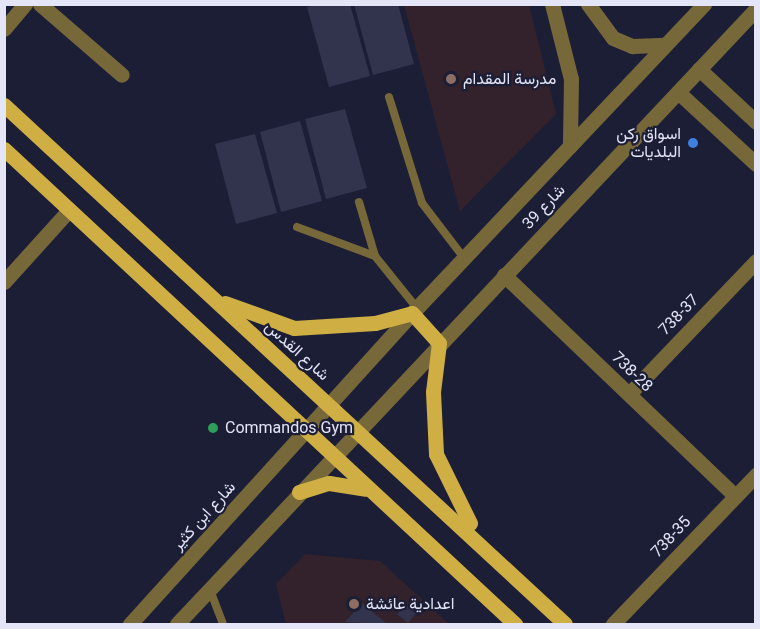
<!DOCTYPE html>
<html>
<head>
<meta charset="utf-8">
<style>
	body { margin:0 }
	#map { position:relative; width:760px; height:629px; overflow:hidden; background:#1c1e36; font-family:Roboto,Vazirmatn,sans-serif }
	div>[style] { position:absolute }
	[style*='--x'] { left:calc(var(--x)*1px); top:calc(var(--y)*1px); width:calc(var(--w)*1px); rotate:calc(var(--a)*1deg) }
	.education>* { inset:0; background:#33222c }
	.building>* { inset:0; background:#32344e }
	.service>* { height:8px; margin:-4px; padding:0 4px; transform-origin:4px; border-radius:4px; background:#776839 }
	.minor>* { height:15px; margin:-7.5px; padding:0 7.5px; transform-origin:7.5px; border-radius:7.5px; background:#776839 }
	.tertiary>* { height:15px; margin:-7.5px; padding:0 7.5px; transform-origin:7.5px; border-radius:7.5px; background:#776839 }
	.primary>* { height:15px; margin:-7.5px; padding:0 7.5px; transform-origin:7.5px; border-radius:7.5px; background:#cfaf44 }
	.dots>* { width:16px; height:16px; translate:-50% -50%; box-sizing:border-box; border:3px solid #1c1e36; border-radius:50% }
	span { translate:-50% -50%; white-space:nowrap; text-align:center; line-height:1.15; -webkit-text-stroke:4.5px #1c1e36; paint-order:stroke }
	.poi-label { font-size:16px; color:#e4e6f7 }
	.left { translate:0 -50%; text-align:left }
	.right { translate:-100% -50%; text-align:right }
	.street-label { font-size:16px; color:#e4e6f7 }
	.frame { position:absolute; inset:0; border:6px solid #e4e6f7; pointer-events:none }
</style>
</head>
<body>
<div id="map">
	<div class="education">
		<div style="clip-path:polygon(404px 5px,529px 5px,556px 114px,460px 211px)"></div>
		<div style="clip-path:polygon(305px 554px,380px 561px,449px 624px,286px 624px,276px 584px)"></div>
	</div>
	<div class="building">
		<div style="clip-path:polygon(318px 4px,350px 4px,370px 76px,329px 87px,307px 7px)"></div>
		<div style="clip-path:polygon(354px 4px,398px 4px,414px 64px,373px 75px)"></div>
		<div style="clip-path:polygon(345px 109px,367px 188px,326px 199px,305px 119px)"></div>
		<div style="clip-path:polygon(300px 121px,322px 201px,281px 212px,260px 132px)"></div>
		<div style="clip-path:polygon(255px 134px,277px 213px,236px 224px,215px 144px)"></div>
		<div style="clip-path:polygon(362px 603px,387px 624px,345px 622px)"></div>
		<div style="clip-path:polygon(405px 605px,416px 613px,408px 623px,397px 614px)"></div>
	</div>
	<div class="service">
		<div style="--x:389;--y:97;--w:111;--a:72.7"></div>
		<div style="--x:422;--y:203;--w:69;--a:52.6"></div>
		<div style="--x:359;--y:202;--w:56;--a:73.5"></div>
		<div style="--x:297;--y:227;--w:83;--a:20.4"></div>
		<div style="--x:375;--y:256;--w:67;--a:51.1"></div>
		<div style="--x:210;--y:590;--w:36;--a:69"></div>
	</div>
	<div class="minor">
		<div style="--x:40;--y:4;--w:108;--a:40.9"></div>
		<div style="--x:4;--y:29;--w:33;--a:-50"></div>
		<div style="--x:504;--y:275;--w:320;--a:43.7"></div>
		<div style="--x:4;--y:282;--w:97;--a:-47.9"></div>
		<div style="--x:629;--y:394;--w:184;--a:-46.3"></div>
		<div style="--x:613;--y:624;--w:207;--a:-46.2"></div>
	</div>
	<div class="tertiary">
		<div style="--x:552;--y:4;--w:77;--a:75.8"></div>
		<div style="--x:571;--y:79;--w:67;--a:90.9"></div>
		<div style="--x:588;--y:4;--w:42;--a:53.7"></div>
		<div style="--x:613;--y:38;--w:21;--a:23"></div>
		<div style="--x:632;--y:46;--w:33;--a:-2"></div>
		<div style="--x:699;--y:69;--w:78;--a:42.9"></div>
		<div style="--x:678;--y:92;--w:106;--a:42.7"></div>
		<div style="--x:130;--y:624;--w:420;--a:-47.8"></div>
		<div style="--x:412;--y:313;--w:425;--a:-46.6"></div>
		<div style="--x:177;--y:624;--w:845;--a:-46.73"></div>
	</div>
	<div class="primary">
		<div style="--x:4;--y:105;--w:764;--a:42.77"></div>
		<div style="--x:4;--y:149;--w:698;--a:42.91"></div>
		<div style="--x:225;--y:303;--w:73;--a:19.9"></div>
		<div style="--x:294;--y:328;--w:81;--a:-3.5"></div>
		<div style="--x:375;--y:323;--w:38;--a:-15"></div>
		<div style="--x:412;--y:313;--w:40;--a:48"></div>
		<div style="--x:439;--y:343;--w:49;--a:97"></div>
		<div style="--x:433;--y:392;--w:62;--a:87.2"></div>
		<div style="--x:436;--y:454;--w:77;--a:63.8"></div>
		<div style="--x:299;--y:492;--w:31;--a:-17"></div>
		<div style="--x:329;--y:483;--w:37;--a:9"></div>
	</div>
	<div class="dots">
		<div style="left:451px;top:79px;background:#8d6e63"></div>
		<div style="left:693px;top:143px;background:#3f7fe0"></div>
		<div style="left:213px;top:428px;background:#2e9e5b"></div>
		<div style="left:354px;top:604px;background:#8d6e63"></div>
	</div>
	<div class="poi-label">
		<span class="left" style="left:463px;top:79px">مدرسة المقدام</span>
		<span class="right" style="left:681px;top:143px">اسواق ركن<br>البلديات</span>
		<span class="left" style="left:225px;top:428px">Commandos Gym</span>
		<span class="left" style="left:366px;top:604px">اعدادية عائشة</span>
	</div>
	<div class="street-label">
		<span style="left:544px;top:207px;rotate:-47deg">شارع 39</span>
		<span style="left:679px;top:315px;rotate:-46deg">738-37</span>
		<span style="left:297px;top:351px;rotate:42deg">شارع القدس</span>
		<span style="left:632px;top:372px;rotate:44deg">738-28</span>
		<span style="left:204px;top:516px;rotate:-48deg">شارع ابن كثير</span>
		<span style="left:671px;top:537px;rotate:-47deg">738-35</span>
	</div>
	<div class="frame"></div>
</div>
</body>
</html>
